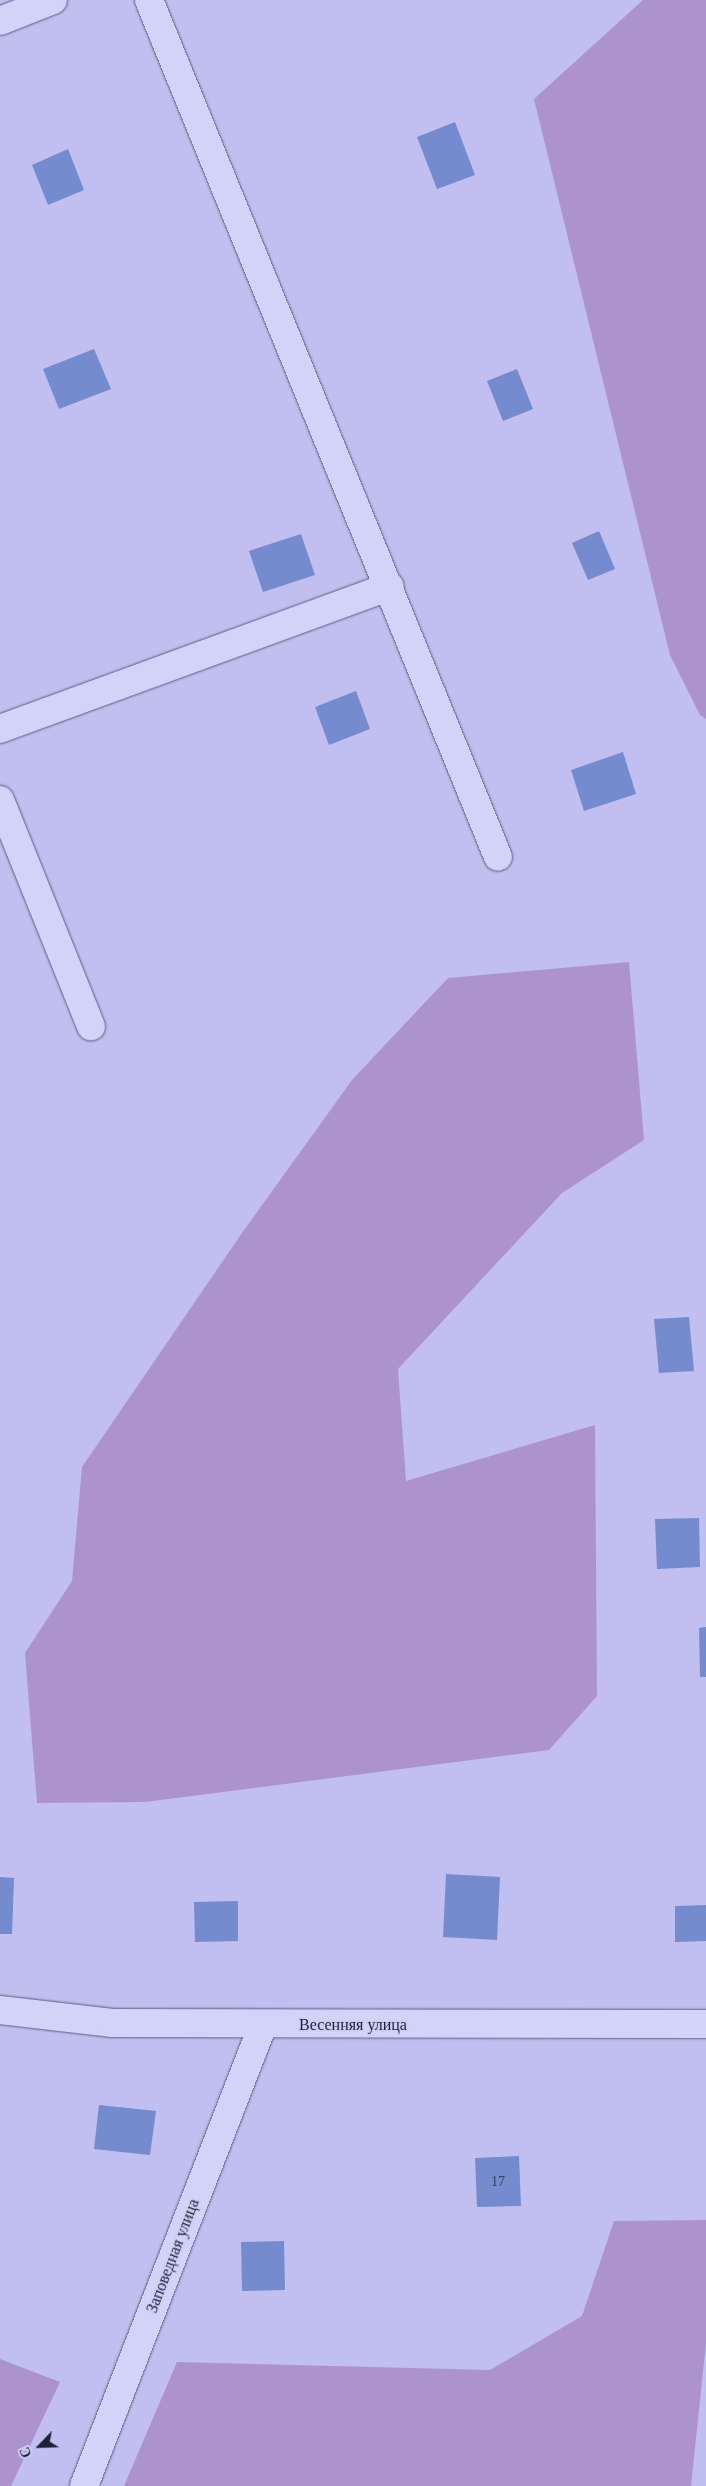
<!DOCTYPE html>
<html>
<head>
<meta charset="utf-8">
<style>
	body { margin:0 }
	#map { position:relative; width:706px; height:2486px; overflow:hidden; background:#c0bfef; font-family:"Times New Roman",serif }
	div>[style] { position:absolute }
	[style*='--x'] { left:calc(var(--x)*1px); top:calc(var(--y)*1px); width:calc(var(--w)*1px); rotate:calc(var(--a)*1deg) }
	.green>* { inset:0; background:#ac93cd }
	.building>* { inset:0; background:#748bce }
	.roads { filter:drop-shadow(0 0 1px #575e87) drop-shadow(0 0 1px #575e87) }
	.minor>* { height:28px; margin:-14px; padding:0 14px; transform-origin:14px; border-radius:14px; background:#d3d2f9 }
	span { translate:-50% -50%; white-space:nowrap; text-align:center; line-height:1.15; -webkit-text-stroke:4px #d0cef6; paint-order:stroke }
	.number-label { font-size:14px; color:#323c5c }
	.number-label span { -webkit-text-stroke-width:0 }
	.street-label { font-size:16px; color:#1c2136 }
	.north { position:absolute; left:15px; top:2421px; width:50px; height:50px; -webkit-text-stroke:4px #d0cef6; paint-order:stroke; rotate:246deg; font-size:14px; font-weight:700; line-height:20px; text-align:center; color:#1c2136 }
	.north::after { content:''; display:block; margin:auto; width:18px; height:22px; background:#1c2136; clip-path:polygon(50% 0,100% 100%,50% 72%,0 100%) }
</style>
</head>
<body>
<div id="map">
	<div class="green">
		<div style="clip-path:polygon(643px 0,706px 0,706px 719px,700px 715px,670px 655px,534px 99px)"></div>
		<div style="clip-path:polygon(629px 962px,644px 1140px,562px 1193px,398px 1369px,406px 1481px,595px 1425px,597px 1696px,549px 1750px,145px 1802px,37px 1803px,25px 1653px,72px 1581px,82px 1467px,242px 1233px,352px 1080px,448px 978px)"></div>
		<div style="clip-path:polygon(706px 2220px,706px 2343px,691px 2486px,124px 2486px,177px 2362px,490px 2370px,582px 2316px,614px 2221px)"></div>
		<div style="clip-path:polygon(0 2359px,60px 2382px,11px 2486px,0 2486px)"></div>
	</div>
	<div class="building">
		<div style="clip-path:polygon(455px 122px,475px 175px,437px 189px,417px 137px)"></div>
		<div style="clip-path:polygon(68px 149px,84px 190px,48px 205px,32px 165px)"></div>
		<div style="clip-path:polygon(94px 349px,111px 389px,59px 409px,43px 369px)"></div>
		<div style="clip-path:polygon(517px 369px,533px 409px,503px 421px,487px 381px)"></div>
		<div style="clip-path:polygon(599px 531px,615px 569px,588px 580px,572px 543px)"></div>
		<div style="clip-path:polygon(301px 534px,315px 575px,263px 592px,249px 551px)"></div>
		<div style="clip-path:polygon(356px 691px,370px 729px,329px 745px,315px 707px)"></div>
		<div style="clip-path:polygon(623px 752px,636px 794px,584px 811px,571px 770px)"></div>
		<div style="clip-path:polygon(689px 1317px,694px 1371px,659px 1373px,654px 1319px)"></div>
		<div style="clip-path:polygon(699px 1518px,700px 1567px,657px 1569px,655px 1519px)"></div>
		<div style="clip-path:polygon(706px 1627px,706px 1677px,700px 1677px,699px 1628px)"></div>
		<div style="clip-path:polygon(446px 1874px,500px 1877px,497px 1940px,443px 1937px)"></div>
		<div style="clip-path:polygon(0 1877px,14px 1878px,12px 1934px,0 1934px)"></div>
		<div style="clip-path:polygon(238px 1901px,238px 1941px,195px 1942px,194px 1902px)"></div>
		<div style="clip-path:polygon(706px 1905px,706px 1941px,675px 1942px,675px 1906px)"></div>
		<div style="clip-path:polygon(99px 2105px,156px 2111px,150px 2155px,94px 2149px)"></div>
		<div style="clip-path:polygon(519px 2156px,521px 2206px,477px 2207px,475px 2158px)"></div>
		<div style="clip-path:polygon(284px 2241px,285px 2290px,242px 2291px,241px 2242px)"></div>
	</div>
	<div class="roads">
		<div class="minor">
			<div style="--x:149;--y:0;--w:925;--a:67.84"></div>
			<div style="--x:0;--y:21;--w:57;--a:-21.6"></div>
			<div style="--x:0;--y:729;--w:415;--a:-20.1"></div>
			<div style="--x:0;--y:800;--w:244;--a:68.1"></div>
			<div style="--x:0;--y:2010;--w:113;--a:6.6"></div>
			<div style="--x:112;--y:2023;--w:594;--a:0.1"></div>
			<div style="--x:84;--y:2486;--w:493;--a:-68.8"></div>
		</div>
	</div>
	<div class="number-label">
		<span style="left:498px;top:2182px">17</span>
	</div>
	<div class="street-label">
		<span style="left:353px;top:2025px">Весенняя улица</span>
		<span style="left:173px;top:2256px;rotate:-69deg">Заповедная улица</span>
	</div>
	<div class="north">С</div>
</div>
</body>
</html>
